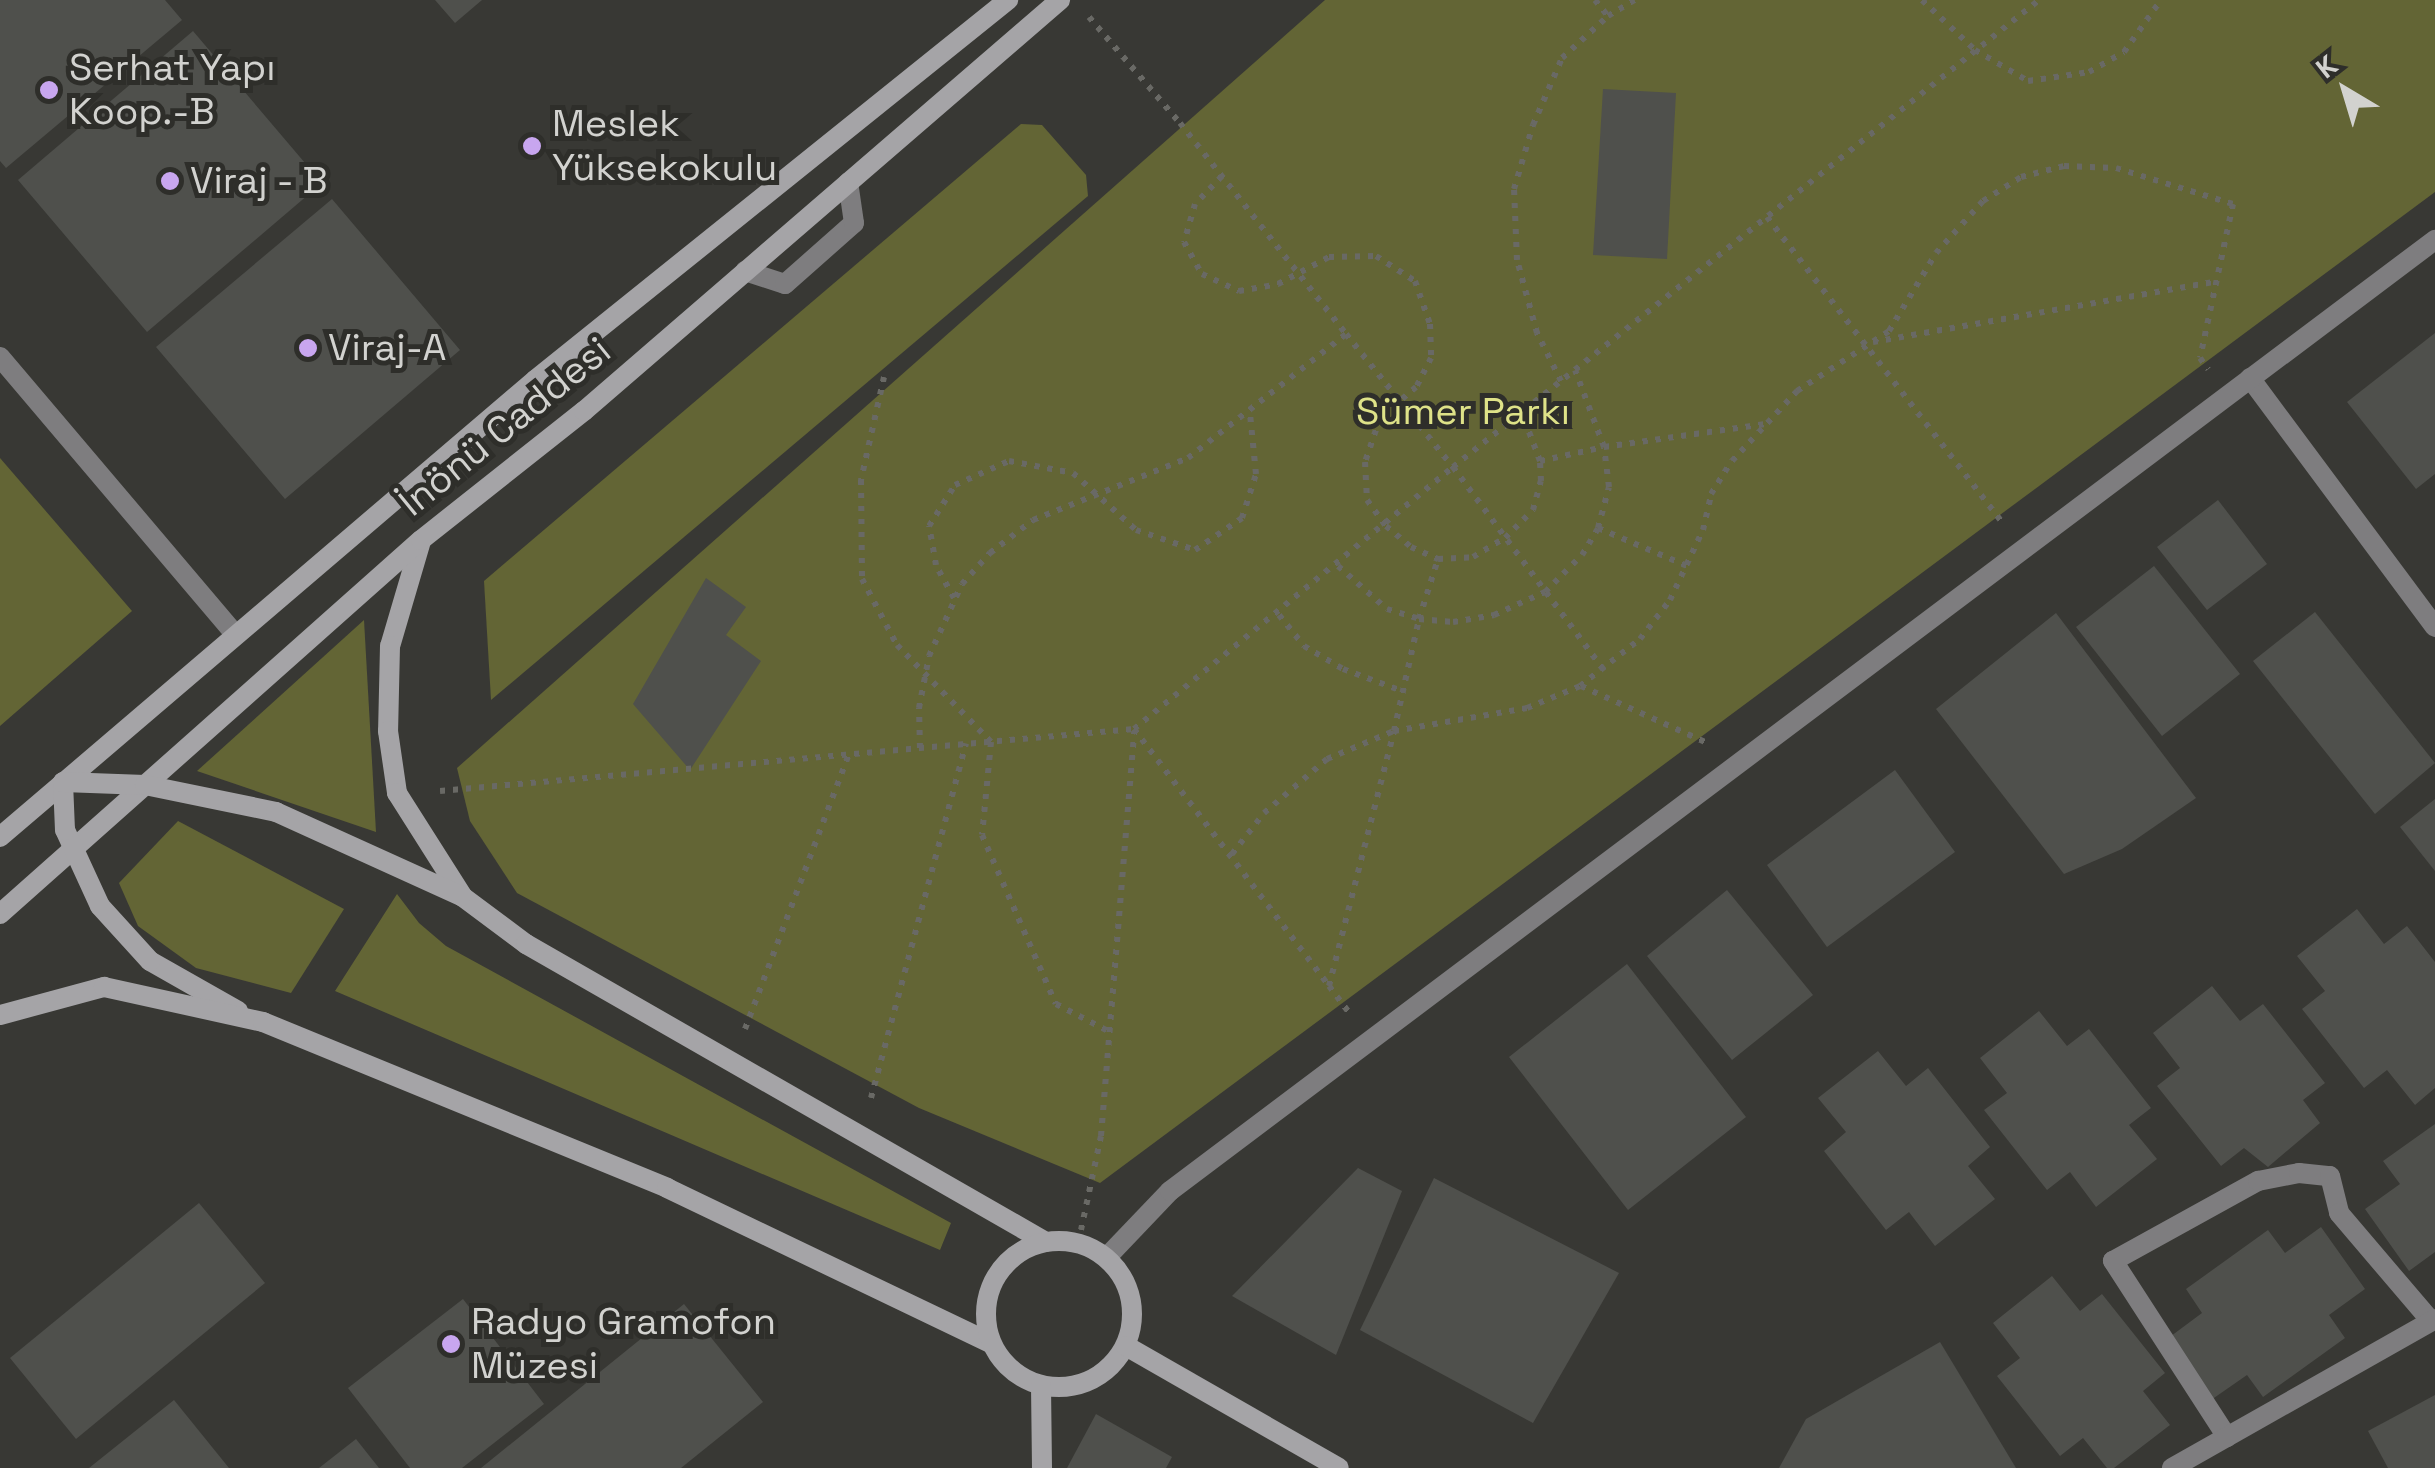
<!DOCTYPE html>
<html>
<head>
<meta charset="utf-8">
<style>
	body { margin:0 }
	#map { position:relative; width:2435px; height:1468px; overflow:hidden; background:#383834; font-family:"Space Grotesk",sans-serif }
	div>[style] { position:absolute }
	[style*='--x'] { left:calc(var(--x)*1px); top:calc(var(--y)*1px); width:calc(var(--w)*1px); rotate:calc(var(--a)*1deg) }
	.green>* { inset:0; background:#636535 }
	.building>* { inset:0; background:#4f504c }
	.path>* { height:6px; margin-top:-3px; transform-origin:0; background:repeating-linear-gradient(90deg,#696965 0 5px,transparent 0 13px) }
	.service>* { height:20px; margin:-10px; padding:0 10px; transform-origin:10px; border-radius:10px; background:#7e7d7f }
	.minor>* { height:20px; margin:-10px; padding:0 10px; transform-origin:10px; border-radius:10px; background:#7e7d7f }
	.tertiary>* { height:20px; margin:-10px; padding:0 10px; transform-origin:10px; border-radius:10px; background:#7e7d7f }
	.secondary>* { height:20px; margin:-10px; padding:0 10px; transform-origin:10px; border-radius:10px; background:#a5a4a7 }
	.secondary>.ring { margin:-10px; padding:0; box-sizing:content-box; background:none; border:20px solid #a5a4a7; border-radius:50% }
	.dots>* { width:28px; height:28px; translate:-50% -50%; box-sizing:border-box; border:5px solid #2e2e2a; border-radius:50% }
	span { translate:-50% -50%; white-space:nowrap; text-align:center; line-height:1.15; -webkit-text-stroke:10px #2e2e2a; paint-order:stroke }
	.poi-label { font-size:38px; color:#d2d2cf }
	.left { translate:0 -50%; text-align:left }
	.park-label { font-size:38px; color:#dee288 }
	.street-label { font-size:38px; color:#d2d2cf }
	.north { position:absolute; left:2295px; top:40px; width:100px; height:100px; -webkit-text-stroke:8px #2e2e2a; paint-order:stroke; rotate:322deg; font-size:28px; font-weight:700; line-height:40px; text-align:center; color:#d2d2cf }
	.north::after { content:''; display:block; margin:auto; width:35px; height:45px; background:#d2d2cf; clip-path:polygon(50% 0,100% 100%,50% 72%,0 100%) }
</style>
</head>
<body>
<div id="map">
	<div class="green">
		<div style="clip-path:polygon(1325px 0,2435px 0,2435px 192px,1100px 1183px,919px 1108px,517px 893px,470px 821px,457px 768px)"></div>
		<div style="clip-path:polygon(1021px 124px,1042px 125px,1086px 175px,1088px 196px,491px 700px,484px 581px)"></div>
		<div style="clip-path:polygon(0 458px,132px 611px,0 726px)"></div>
		<div style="clip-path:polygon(364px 620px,376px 832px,197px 771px)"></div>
		<div style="clip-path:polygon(178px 821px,344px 909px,291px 993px,196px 968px,138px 926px,119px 883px)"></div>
		<div style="clip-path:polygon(397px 894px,419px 923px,446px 946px,951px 1223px,940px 1250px,335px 991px)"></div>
	</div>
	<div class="building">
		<div style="clip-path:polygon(0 0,165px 0,182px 20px,6px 168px,0 161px)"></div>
		<div style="clip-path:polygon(435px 0,482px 0,455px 23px)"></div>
		<div style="clip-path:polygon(193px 31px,322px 183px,147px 332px,18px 180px)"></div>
		<div style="clip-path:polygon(1603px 89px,1676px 93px,1667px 259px,1593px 255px)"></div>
		<div style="clip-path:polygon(332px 199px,460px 350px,285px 499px,156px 347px)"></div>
		<div style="clip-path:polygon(2435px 333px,2435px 474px,2416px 489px,2347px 402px)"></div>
		<div style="clip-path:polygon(2218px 500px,2267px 564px,2207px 610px,2157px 547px)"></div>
		<div style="clip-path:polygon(2154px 566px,2240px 674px,2162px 736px,2076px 627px)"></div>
		<div style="clip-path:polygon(706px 578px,746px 607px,726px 635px,761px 661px,690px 770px,633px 704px)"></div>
		<div style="clip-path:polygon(2315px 612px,2435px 763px,2375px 814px,2253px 661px)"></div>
		<div style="clip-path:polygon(2056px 613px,2196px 798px,2122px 849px,2064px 874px,1936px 709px)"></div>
		<div style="clip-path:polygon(1895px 770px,1955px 852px,1827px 947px,1767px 865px)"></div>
		<div style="clip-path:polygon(2435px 799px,2435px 871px,2400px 827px)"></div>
		<div style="clip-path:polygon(1727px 890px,1813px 995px,1732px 1060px,1647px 956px)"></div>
		<div style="clip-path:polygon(2357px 909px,2384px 944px,2407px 926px,2435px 962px,2435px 1088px,2415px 1105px,2387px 1070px,2364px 1088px,2302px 1009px,2325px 991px,2297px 956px)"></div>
		<div style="clip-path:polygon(1627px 964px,1746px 1117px,1628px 1210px,1509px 1057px)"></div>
		<div style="clip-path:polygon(2212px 986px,2240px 1021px,2263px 1004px,2325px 1083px,2303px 1100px,2320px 1123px,2268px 1167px,2244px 1148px,2221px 1166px,2157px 1086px,2180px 1068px,2153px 1033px)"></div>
		<div style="clip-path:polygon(2039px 1011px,2067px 1046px,2089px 1029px,2151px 1108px,2129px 1125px,2157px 1159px,2096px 1207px,2070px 1172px,2047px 1190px,1984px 1110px,2007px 1093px,1980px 1058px)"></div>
		<div style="clip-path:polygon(1878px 1051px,1906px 1086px,1928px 1068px,1990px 1147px,1968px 1166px,1995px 1199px,1935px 1246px,1909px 1212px,1886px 1230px,1824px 1151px,1846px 1132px,1818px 1098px)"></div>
		<div style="clip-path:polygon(2435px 1124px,2435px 1252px,2409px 1271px,2365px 1209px,2400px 1184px,2383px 1161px)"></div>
		<div style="clip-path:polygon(1358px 1168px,1402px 1191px,1336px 1355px,1232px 1296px)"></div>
		<div style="clip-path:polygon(1434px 1178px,1619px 1273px,1533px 1423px,1360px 1330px)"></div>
		<div style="clip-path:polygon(199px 1203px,265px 1283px,76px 1439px,10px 1358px)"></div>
		<div style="clip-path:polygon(2321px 1227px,2365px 1289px,2329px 1315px,2345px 1338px,2263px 1397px,2247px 1375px,2211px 1400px,2167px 1339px,2202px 1313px,2186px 1289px,2268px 1230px,2285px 1253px)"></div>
		<div style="clip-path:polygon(2052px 1276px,2080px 1311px,2102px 1294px,2165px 1373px,2143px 1391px,2170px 1425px,2114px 1468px,2107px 1468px,2083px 1438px,2060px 1456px,1997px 1376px,2020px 1358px,1993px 1323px)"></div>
		<div style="clip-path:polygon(463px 1299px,544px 1404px,462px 1468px,410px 1468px,348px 1388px)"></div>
		<div style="clip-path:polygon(684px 1304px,763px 1402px,681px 1468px,481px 1468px)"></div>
		<div style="clip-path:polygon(1940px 1342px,2016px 1468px,1779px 1468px,1806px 1419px)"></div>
		<div style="clip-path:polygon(2435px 1395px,2435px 1468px,2388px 1468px,2368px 1431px)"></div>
		<div style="clip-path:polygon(174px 1400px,229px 1468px,89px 1468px)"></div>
		<div style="clip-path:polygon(1096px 1414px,1172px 1457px,1166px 1468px,1067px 1468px)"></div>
		<div style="clip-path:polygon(356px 1439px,379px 1468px,319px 1468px)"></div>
	</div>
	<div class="path">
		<div style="--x:1595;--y:0;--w:21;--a:51"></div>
		<div style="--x:1922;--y:0;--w:73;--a:43.3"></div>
		<div style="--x:1975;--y:50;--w:61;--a:30.3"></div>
		<div style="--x:2028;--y:81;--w:62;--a:-8.4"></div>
		<div style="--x:2089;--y:72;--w:40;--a:-29.7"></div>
		<div style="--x:2124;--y:52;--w:64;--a:-54.6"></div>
		<div style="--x:1089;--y:17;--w:140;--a:49.4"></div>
		<div style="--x:1180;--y:123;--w:268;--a:51.8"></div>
		<div style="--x:1222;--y:176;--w:39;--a:134"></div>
		<div style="--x:1195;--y:204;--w:40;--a:106"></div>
		<div style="--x:1184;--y:242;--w:37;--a:61"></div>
		<div style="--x:1202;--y:274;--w:41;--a:24.7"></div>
		<div style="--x:1239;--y:291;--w:40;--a:-10"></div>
		<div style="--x:1278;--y:284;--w:58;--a:-27.9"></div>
		<div style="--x:1329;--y:257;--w:47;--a:-1.2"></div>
		<div style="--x:1376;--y:256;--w:46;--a:32.7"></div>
		<div style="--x:1415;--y:281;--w:46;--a:70.8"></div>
		<div style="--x:1430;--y:324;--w:34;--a:88"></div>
		<div style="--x:1431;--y:358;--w:33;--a:117"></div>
		<div style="--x:1416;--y:387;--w:48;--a:139.3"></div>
		<div style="--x:1380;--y:418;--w:46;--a:108.8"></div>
		<div style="--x:1365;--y:462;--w:38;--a:87"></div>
		<div style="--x:1367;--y:500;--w:32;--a:54"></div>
		<div style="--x:1386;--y:526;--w:33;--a:40"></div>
		<div style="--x:1411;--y:547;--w:30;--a:24"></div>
		<div style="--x:1438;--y:559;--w:35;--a:-3"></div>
		<div style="--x:1473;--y:557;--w:37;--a:-31"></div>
		<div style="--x:1505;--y:538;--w:40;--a:-45"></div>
		<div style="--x:1533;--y:510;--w:30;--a:-75"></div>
		<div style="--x:1541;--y:481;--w:20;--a:-93"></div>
		<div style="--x:1540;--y:461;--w:51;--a:-110.6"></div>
		<div style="--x:1767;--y:217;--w:384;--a:52.4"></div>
		<div style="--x:1873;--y:342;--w:347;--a:-10"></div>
		<div style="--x:884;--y:377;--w:106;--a:102.6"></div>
		<div style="--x:861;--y:480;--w:99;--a:89.4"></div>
		<div style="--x:862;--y:579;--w:75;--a:62.1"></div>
		<div style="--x:897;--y:645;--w:135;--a:45.9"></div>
		<div style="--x:991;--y:742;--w:93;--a:95.5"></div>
		<div style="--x:982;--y:835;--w:184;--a:66.4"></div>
		<div style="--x:1056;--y:1004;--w:61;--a:27.4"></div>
		<div style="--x:1561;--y:381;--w:54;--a:-116.6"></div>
		<div style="--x:1537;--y:333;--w:76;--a:-105.3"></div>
		<div style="--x:1517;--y:260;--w:71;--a:-92.4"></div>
		<div style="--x:1514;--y:189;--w:67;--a:-73.5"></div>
		<div style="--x:1533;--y:125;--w:73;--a:-66.6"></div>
		<div style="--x:1562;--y:58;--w:62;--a:-42.4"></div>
		<div style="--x:1608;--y:16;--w:31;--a:-31"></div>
		<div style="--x:1540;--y:461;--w:66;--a:-12.3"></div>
		<div style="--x:1604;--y:447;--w:163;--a:-8.1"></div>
		<div style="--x:1598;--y:528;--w:97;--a:23.1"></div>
		<div style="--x:1338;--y:566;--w:65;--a:41.3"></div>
		<div style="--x:1387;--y:609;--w:34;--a:17"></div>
		<div style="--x:1419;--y:619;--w:34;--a:5"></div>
		<div style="--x:1453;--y:622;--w:42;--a:-9.7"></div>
		<div style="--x:1494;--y:615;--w:56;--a:-24.3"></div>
		<div style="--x:1545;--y:592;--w:52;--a:-45"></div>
		<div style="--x:1582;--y:555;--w:31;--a:-59"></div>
		<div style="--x:1598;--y:528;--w:42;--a:-75"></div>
		<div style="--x:1609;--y:487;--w:40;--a:-97.1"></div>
		<div style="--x:1604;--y:447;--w:82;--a:-110.6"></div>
		<div style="--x:954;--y:598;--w:38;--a:-119"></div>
		<div style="--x:936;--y:565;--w:40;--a:-100"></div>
		<div style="--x:929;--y:526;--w:49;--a:-57.6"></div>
		<div style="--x:955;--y:485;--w:59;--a:-24"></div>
		<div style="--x:1009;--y:461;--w:65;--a:10.6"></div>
		<div style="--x:1073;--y:473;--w:85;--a:42.1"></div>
		<div style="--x:1136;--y:530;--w:62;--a:18.7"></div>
		<div style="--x:1195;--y:550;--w:57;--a:-34.2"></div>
		<div style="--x:1242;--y:518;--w:46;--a:-72.3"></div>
		<div style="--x:1256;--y:474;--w:60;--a:-95.7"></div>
		<div style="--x:1279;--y:615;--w:40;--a:51"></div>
		<div style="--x:1304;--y:646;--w:45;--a:30.5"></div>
		<div style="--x:1343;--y:669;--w:63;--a:20.4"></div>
		<div style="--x:1581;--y:686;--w:138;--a:24.3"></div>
		<div style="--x:1134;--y:729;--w:323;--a:52.8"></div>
		<div style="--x:1329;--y:986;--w:263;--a:-75.7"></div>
		<div style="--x:1394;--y:731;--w:135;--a:-9.8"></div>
		<div style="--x:1527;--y:708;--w:57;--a:-22.5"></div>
		<div style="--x:1580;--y:686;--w:76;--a:-38.1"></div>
		<div style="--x:1640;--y:639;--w:49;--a:-52.4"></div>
		<div style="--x:1670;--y:600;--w:77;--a:-64.8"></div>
		<div style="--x:1703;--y:530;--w:37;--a:-77"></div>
		<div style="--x:1711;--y:494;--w:39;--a:-58"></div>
		<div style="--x:1732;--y:461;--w:96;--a:-47.1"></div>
		<div style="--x:1797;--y:391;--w:110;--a:-33.1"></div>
		<div style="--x:1889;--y:331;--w:91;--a:-58.9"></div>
		<div style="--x:1936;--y:253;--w:70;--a:-47.9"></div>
		<div style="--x:1983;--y:201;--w:45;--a:-32.3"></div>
		<div style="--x:2021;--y:177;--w:44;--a:-14.3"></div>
		<div style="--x:2064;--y:166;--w:52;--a:2.2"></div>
		<div style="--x:2116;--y:168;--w:122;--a:17.1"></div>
		<div style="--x:2233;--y:204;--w:157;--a:102.1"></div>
		<div style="--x:2200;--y:358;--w:14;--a:54"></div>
		<div style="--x:920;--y:748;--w:40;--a:-91.4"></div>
		<div style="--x:919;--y:708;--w:53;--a:-79.1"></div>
		<div style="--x:929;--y:656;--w:79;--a:-65.4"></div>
		<div style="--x:962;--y:584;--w:42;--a:-47.9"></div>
		<div style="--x:990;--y:553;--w:54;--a:-37.5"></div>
		<div style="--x:1033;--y:520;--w:167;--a:-21.8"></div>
		<div style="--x:1188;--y:458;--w:201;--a:-38.1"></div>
		<div style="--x:1346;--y:334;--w:171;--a:51.2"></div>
		<div style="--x:1453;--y:467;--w:253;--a:53.4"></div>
		<div style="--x:440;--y:791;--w:697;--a:-5.11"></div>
		<div style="--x:1134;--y:729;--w:413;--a:-39.4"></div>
		<div style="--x:1453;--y:467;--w:749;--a:-38.55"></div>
		<div style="--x:1232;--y:854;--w:52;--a:-52"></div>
		<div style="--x:1264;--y:813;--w:83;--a:-40.6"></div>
		<div style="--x:1327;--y:759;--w:73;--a:-22.7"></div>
		<div style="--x:1394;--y:731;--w:115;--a:-77.4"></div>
		<div style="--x:1419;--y:619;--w:63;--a:-72.4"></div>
		<div style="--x:1329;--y:986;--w:34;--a:53"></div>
		<div style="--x:745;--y:1029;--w:292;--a:-69.3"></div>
		<div style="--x:871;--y:1098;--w:367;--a:-75"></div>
		<div style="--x:1081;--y:1230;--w:96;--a:-78"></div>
		<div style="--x:1101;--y:1136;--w:406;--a:-85.3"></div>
	</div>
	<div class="service">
		<div style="--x:745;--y:271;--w:42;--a:18"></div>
		<div style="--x:785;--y:284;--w:92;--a:-41.5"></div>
		<div style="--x:854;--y:223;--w:41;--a:-98.3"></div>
	</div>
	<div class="minor">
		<div style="--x:0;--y:357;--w:363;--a:49.7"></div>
		<div style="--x:2250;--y:378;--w:310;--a:53.4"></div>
		<div style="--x:2227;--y:1437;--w:210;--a:-122.9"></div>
		<div style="--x:2113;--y:1261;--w:166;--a:-28.9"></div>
		<div style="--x:2258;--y:1181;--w:42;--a:-11"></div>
		<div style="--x:2299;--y:1173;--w:31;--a:6"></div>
		<div style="--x:2330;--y:1176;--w:38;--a:76"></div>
		<div style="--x:2339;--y:1213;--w:142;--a:49.6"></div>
		<div style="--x:2172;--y:1468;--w:302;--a:-29.5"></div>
	</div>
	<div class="tertiary">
		<div style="--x:1107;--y:1257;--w:91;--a:-46.3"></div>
		<div style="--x:1170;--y:1191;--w:1583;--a:-36.94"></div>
	</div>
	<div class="secondary">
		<div style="--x:421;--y:541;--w:109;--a:106.4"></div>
		<div style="--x:390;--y:646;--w:85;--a:91.3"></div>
		<div style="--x:388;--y:731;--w:63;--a:81.7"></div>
		<div style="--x:397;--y:793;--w:123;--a:57.6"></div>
		<div style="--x:463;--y:897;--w:79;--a:36.7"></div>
		<div style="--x:526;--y:944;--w:599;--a:29.82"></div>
		<div style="--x:0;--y:837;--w:704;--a:-40.5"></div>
		<div style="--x:535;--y:380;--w:607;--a:-38.78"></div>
		<div style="--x:0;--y:914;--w:563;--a:-41.62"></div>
		<div style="--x:421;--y:540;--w:208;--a:-38.4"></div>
		<div style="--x:584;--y:411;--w:629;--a:-40.81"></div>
		<div style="--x:238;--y:1011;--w:101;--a:-150.4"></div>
		<div style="--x:150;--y:961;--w:74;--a:-132.3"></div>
		<div style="--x:100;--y:906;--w:84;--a:-114.7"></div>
		<div style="--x:65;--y:830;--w:48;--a:-92.4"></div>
		<div style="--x:63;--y:782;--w:82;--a:2.1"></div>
		<div style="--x:145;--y:785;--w:134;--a:11.6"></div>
		<div style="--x:276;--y:812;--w:203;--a:24.4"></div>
		<div style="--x:0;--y:1015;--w:108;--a:-15.1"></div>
		<div style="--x:104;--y:987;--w:163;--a:12.4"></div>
		<div style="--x:263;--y:1022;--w:437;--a:22.3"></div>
		<div style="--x:667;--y:1188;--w:359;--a:25.6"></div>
		<div class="ring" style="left:986px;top:1241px;width:126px;height:126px"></div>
		<div style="--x:1126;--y:1346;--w:245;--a:29.8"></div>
		<div style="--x:1041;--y:1386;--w:82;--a:89.3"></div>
	</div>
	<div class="dots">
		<div style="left:49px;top:90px;background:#c8a6ef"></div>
		<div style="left:532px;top:146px;background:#c8a6ef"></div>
		<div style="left:170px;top:181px;background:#c8a6ef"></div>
		<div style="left:308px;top:348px;background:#c8a6ef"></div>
		<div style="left:451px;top:1344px;background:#c8a6ef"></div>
	</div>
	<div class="poi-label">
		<span class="left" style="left:69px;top:90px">Serhat Yapı<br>Koop.-B</span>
		<span class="left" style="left:552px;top:146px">Meslek<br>Yüksekokulu</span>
		<span class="left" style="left:190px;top:181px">Viraj - B</span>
		<span class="left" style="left:328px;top:348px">Viraj-A</span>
		<span class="left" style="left:471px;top:1344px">Radyo Gramofon<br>Müzesi</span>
	</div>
	<div class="park-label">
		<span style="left:1463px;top:412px">Sümer Parkı</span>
	</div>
	<div class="street-label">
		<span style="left:505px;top:427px;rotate:-39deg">İnönü Caddesi</span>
	</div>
	<div class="north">K</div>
</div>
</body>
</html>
